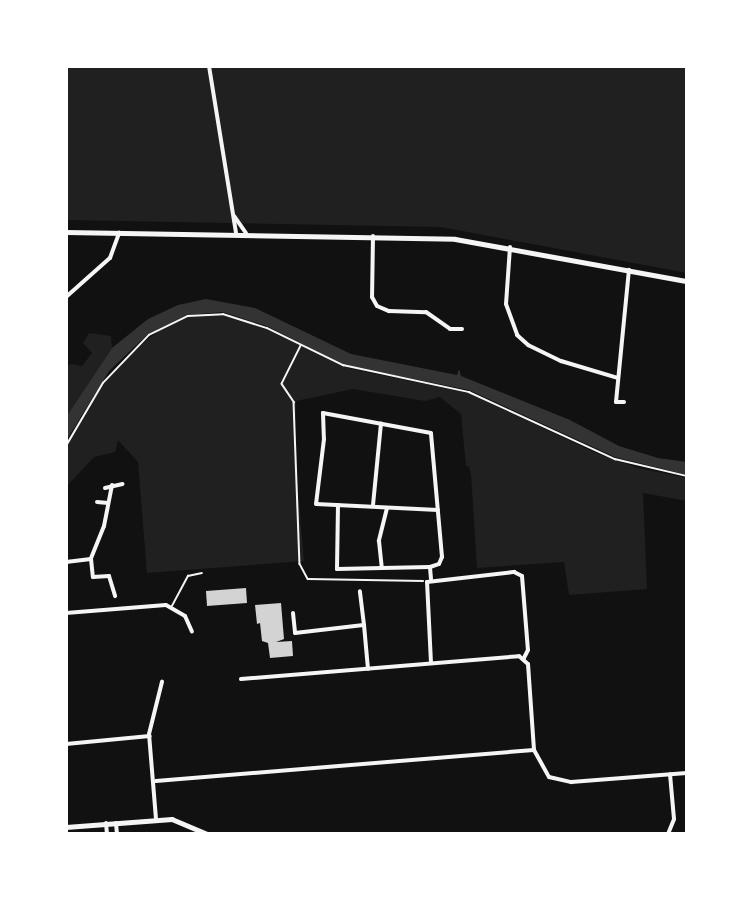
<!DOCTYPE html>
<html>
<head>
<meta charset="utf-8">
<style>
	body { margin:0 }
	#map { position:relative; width:753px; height:900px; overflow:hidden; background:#111; font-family:Cabin,sans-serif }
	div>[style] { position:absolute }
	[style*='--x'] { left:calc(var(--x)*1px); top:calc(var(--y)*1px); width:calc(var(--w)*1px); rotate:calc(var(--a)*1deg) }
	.green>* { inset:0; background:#202020 }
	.water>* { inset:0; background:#333 }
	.building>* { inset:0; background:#d3d3d3 }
	.path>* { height:1.5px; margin:-0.75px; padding:0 0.75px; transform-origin:0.75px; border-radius:0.75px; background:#f5f5f5 }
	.service>* { height:1.5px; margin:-0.75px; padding:0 0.75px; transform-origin:0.75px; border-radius:0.75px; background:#f5f5f5 }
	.minor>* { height:4px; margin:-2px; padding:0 2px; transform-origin:2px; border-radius:2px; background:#f5f5f5 }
	.tertiary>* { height:4.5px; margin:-2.25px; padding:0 2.25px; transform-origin:2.25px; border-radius:2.25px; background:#f5f5f5 }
	.primary>* { height:5px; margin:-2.5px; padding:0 2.5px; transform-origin:2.5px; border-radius:2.5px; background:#f5f5f5 }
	span { translate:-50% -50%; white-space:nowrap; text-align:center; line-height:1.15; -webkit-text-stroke:4.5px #fff; paint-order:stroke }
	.frame { position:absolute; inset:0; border:68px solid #fff; pointer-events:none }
</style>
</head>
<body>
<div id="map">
	<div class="green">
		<div style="clip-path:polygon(66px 66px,687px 66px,687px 273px,441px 227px,66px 220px)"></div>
		<div style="clip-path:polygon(210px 314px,233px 317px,267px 329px,351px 369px,469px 393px,596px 453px,638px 468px,687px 478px,687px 501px,643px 493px,647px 589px,569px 595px,564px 562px,477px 568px,471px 474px,469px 466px,466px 466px,461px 414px,440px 397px,425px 401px,353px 389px,296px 401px,295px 456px,304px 561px,147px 573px,138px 462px,118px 440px,115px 452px,94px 457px,66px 487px,66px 448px,104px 383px,134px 350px,160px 330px,189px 317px)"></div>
		<div style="clip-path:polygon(89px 333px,111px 336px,112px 348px,66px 417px,66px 367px,71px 364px,82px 366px,92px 353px,83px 343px)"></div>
	</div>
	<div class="water">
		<div style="clip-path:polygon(206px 299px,255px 308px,351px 354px,457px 375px,459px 369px,461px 376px,570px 420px,619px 446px,658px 458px,687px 462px,687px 475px,615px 457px,469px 390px,343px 365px,269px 327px,223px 312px,187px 315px,148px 334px,109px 371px,66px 441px,66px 417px,112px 348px,148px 319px,178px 305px)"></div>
	</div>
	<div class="building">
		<div style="clip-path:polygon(246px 588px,247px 603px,207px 606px,206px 591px)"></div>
		<div style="clip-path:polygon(281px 603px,284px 639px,276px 642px,292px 641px,293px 656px,270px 658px,268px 643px,262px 641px,260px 623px,257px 624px,255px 605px)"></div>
	</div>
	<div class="path">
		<div style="--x:301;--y:346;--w:42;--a:116.6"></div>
		<div style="--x:282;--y:384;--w:22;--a:56"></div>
		<div style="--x:294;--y:402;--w:162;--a:87.9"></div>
		<div style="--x:300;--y:564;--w:17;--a:62"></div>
		<div style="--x:308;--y:579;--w:115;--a:1"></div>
		<div style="--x:66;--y:446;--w:73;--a:-59.6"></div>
		<div style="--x:103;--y:383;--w:66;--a:-46.2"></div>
		<div style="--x:149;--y:335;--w:43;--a:-26"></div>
		<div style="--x:188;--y:316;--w:35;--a:-3"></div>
		<div style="--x:223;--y:314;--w:46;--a:17.7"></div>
		<div style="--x:267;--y:328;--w:85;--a:26"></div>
		<div style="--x:343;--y:365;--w:129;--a:12.1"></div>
		<div style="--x:469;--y:392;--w:161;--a:24.7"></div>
		<div style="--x:615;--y:459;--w:74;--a:13.3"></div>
	</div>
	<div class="service">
		<div style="--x:172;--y:606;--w:34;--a:-62"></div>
		<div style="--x:188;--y:576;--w:14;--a:-12"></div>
	</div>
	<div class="minor">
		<div style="--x:209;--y:66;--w:169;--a:80.8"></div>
		<div style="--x:234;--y:216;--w:21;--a:55"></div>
		<div style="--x:373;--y:236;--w:61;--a:90.9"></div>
		<div style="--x:372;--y:297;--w:10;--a:61"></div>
		<div style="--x:377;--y:306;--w:13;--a:23"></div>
		<div style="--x:389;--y:311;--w:37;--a:2"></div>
		<div style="--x:426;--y:312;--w:29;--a:35"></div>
		<div style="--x:450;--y:329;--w:12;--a:0"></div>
		<div style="--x:510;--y:247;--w:57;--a:94"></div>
		<div style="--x:506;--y:304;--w:33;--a:70"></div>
		<div style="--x:517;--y:335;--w:15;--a:42"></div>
		<div style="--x:528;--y:345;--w:37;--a:26"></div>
		<div style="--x:561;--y:361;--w:59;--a:16.6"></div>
		<div style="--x:66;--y:297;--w:59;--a:-41.6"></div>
		<div style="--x:110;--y:258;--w:27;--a:-70"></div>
		<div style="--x:624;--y:402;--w:8;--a:180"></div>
		<div style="--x:616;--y:402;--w:133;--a:-84.4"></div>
		<div style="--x:112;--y:485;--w:42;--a:101"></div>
		<div style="--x:104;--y:526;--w:35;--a:112"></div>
		<div style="--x:91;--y:559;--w:18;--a:84"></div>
		<div style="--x:93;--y:577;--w:16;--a:-4"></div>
		<div style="--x:109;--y:576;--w:21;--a:73"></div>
		<div style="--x:105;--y:488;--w:18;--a:-13"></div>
		<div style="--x:97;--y:502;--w:11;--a:5"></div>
		<div style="--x:338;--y:505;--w:64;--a:90.9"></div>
		<div style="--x:337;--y:569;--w:45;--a:-1.3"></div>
		<div style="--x:373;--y:505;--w:82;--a:-84.4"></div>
		<div style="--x:387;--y:508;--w:34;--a:104"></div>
		<div style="--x:379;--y:541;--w:27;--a:84"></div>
		<div style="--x:382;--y:568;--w:48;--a:-1.2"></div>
		<div style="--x:66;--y:562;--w:25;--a:-7"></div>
		<div style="--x:431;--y:579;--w:12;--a:-95"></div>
		<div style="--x:430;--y:567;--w:9;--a:-18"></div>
		<div style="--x:439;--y:564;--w:8;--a:-67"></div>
		<div style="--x:442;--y:557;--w:124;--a:-95.1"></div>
		<div style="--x:431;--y:433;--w:110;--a:-169.5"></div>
		<div style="--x:323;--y:413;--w:26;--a:88"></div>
		<div style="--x:324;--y:439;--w:65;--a:97"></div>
		<div style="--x:316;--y:504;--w:122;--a:2.8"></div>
		<div style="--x:66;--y:613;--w:100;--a:-4.6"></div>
		<div style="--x:166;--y:605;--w:22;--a:30"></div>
		<div style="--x:185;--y:616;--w:17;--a:66"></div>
		<div style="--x:293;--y:613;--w:20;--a:84"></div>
		<div style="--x:295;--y:633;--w:69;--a:-6.6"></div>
		<div style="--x:364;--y:625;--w:34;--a:-97"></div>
		<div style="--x:364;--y:625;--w:44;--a:84.8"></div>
		<div style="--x:431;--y:663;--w:81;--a:-92.8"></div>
		<div style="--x:427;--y:582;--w:88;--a:-6.6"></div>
		<div style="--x:514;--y:572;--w:9;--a:27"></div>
		<div style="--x:522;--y:576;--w:74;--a:85.4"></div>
		<div style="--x:528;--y:650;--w:9;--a:117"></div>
		<div style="--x:241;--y:679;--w:279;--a:-4.7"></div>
		<div style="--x:519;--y:656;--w:12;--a:42"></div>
		<div style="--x:528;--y:664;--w:86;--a:86"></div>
		<div style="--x:534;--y:750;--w:31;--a:61"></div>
		<div style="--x:549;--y:777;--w:23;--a:13"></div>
		<div style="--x:571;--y:782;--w:116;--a:-4.4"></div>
		<div style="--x:66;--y:744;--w:84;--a:-5.4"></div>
		<div style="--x:156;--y:781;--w:379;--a:-4.7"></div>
		<div style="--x:156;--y:819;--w:85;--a:-94.7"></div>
		<div style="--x:149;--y:734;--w:54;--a:-76"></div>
		<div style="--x:106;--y:823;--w:11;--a:85"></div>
		<div style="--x:116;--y:823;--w:11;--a:85"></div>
		<div style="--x:668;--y:834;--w:16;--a:-68"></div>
		<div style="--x:674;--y:819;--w:45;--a:-95.1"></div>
	</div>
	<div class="tertiary">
		<div style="--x:66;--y:827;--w:106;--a:-4.3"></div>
		<div style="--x:172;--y:819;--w:38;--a:23"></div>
	</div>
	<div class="primary">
		<div style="--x:66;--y:232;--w:389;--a:1"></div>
		<div style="--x:455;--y:239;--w:236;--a:10.3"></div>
	</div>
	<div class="frame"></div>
</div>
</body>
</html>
